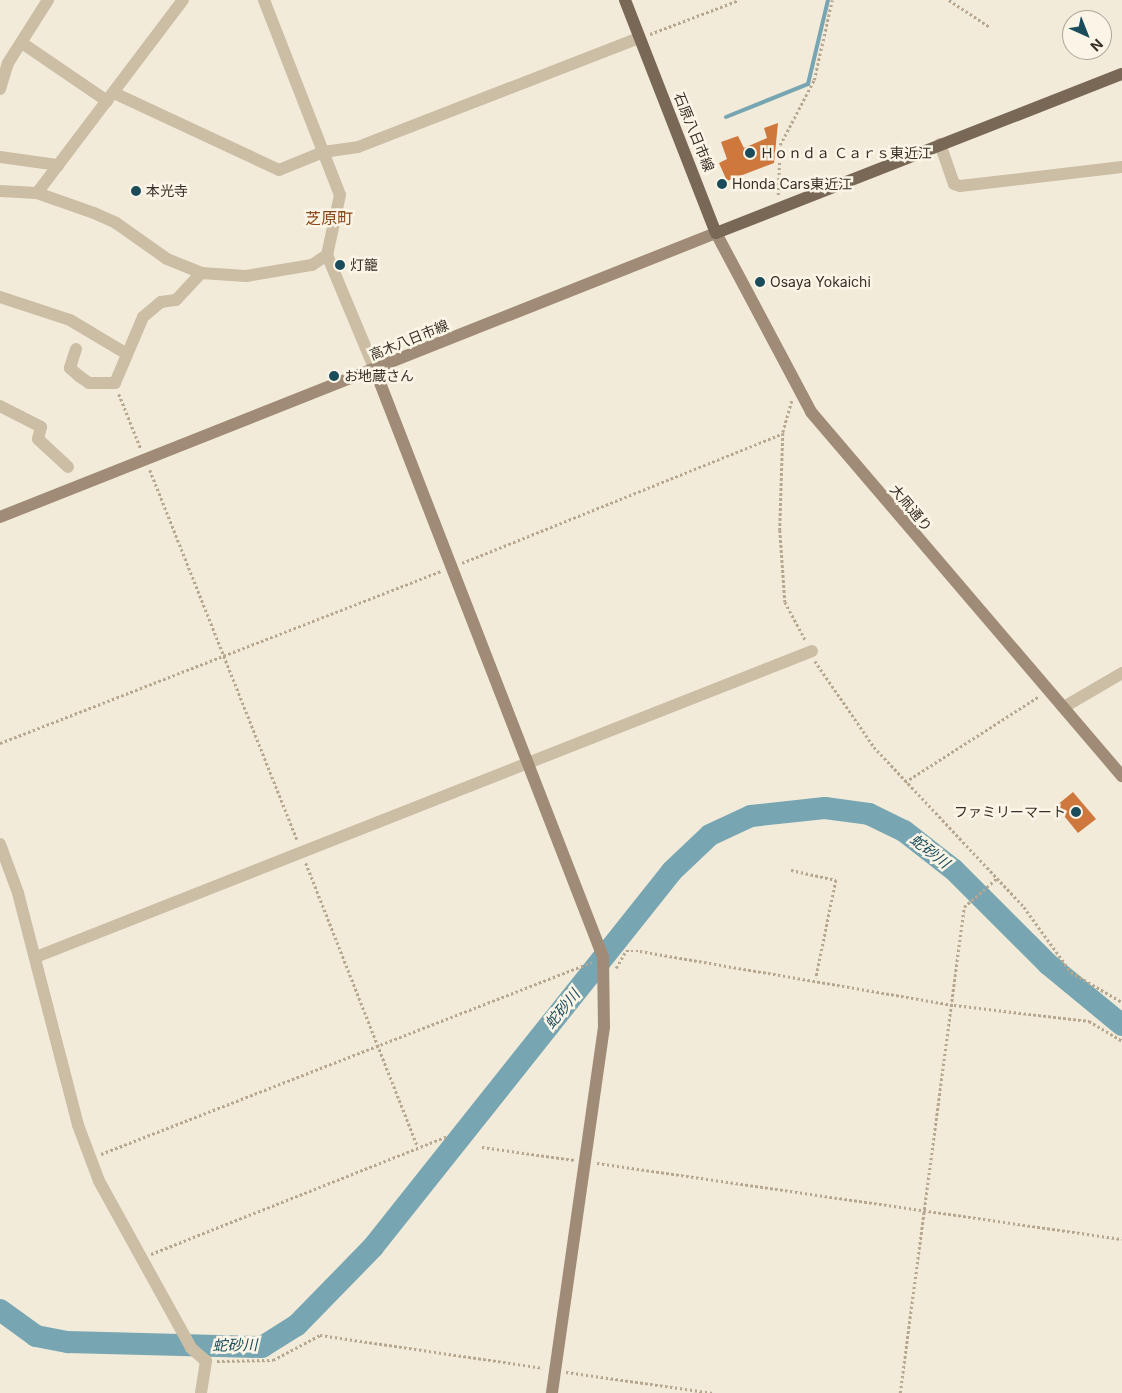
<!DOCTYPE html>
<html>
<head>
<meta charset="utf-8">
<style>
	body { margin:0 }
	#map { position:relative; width:1122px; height:1393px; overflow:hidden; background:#f3ebda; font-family:Inter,"Noto Sans JP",sans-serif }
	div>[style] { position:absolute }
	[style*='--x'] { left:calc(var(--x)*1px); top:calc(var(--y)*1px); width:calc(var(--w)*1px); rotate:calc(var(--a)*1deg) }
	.stream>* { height:4px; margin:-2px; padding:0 2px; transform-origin:2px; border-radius:2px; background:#77a6b2 }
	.river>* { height:22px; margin:-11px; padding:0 11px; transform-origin:11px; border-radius:11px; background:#77a6b2 }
	.building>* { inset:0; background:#ce783d }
	.path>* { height:2.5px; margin-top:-1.25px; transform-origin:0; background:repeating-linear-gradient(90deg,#b8a78f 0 2.5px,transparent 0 5px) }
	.street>* { height:12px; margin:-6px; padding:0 6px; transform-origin:6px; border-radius:6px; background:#ccbda5 }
	.secondary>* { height:12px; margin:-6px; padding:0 6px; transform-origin:6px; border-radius:6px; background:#a08c76 }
	.primary>* { height:12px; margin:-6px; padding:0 6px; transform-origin:6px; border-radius:6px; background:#7a6857 }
	.dots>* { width:14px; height:14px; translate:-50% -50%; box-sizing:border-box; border:2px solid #faf5e6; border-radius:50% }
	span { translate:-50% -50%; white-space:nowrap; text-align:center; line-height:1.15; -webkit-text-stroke:5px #faf5e6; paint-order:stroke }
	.street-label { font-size:14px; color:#372f27 }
	.poi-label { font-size:14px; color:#372f27 }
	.left { translate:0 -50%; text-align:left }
	.right { translate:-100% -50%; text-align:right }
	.water-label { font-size:15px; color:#1a4c5b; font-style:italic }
	.quarter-label { font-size:16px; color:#8b481b }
	.north { position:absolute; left:1062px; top:10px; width:50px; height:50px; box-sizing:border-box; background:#faf5e6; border:1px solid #aca69a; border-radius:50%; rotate:136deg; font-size:14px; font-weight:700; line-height:20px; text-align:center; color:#372f27 }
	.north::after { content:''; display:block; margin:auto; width:18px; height:22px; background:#1a4c5b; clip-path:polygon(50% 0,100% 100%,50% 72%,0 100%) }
</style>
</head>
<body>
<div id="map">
	<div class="stream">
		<div style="--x:726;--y:117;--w:88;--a:-21.9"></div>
		<div style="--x:808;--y:84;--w:86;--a:-76.6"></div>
	</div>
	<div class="river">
		<div style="--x:0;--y:1310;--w:44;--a:35.8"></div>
		<div style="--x:36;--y:1336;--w:33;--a:11"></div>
		<div style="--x:68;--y:1342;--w:194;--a:1.5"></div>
		<div style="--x:262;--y:1347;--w:41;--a:-32.2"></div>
		<div style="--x:297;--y:1325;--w:109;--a:-45.7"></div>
		<div style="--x:373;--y:1247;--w:480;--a:-51.5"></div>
		<div style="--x:672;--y:871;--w:52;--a:-43.5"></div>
		<div style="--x:710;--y:835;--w:45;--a:-24.9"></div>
		<div style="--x:751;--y:816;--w:74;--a:-6.2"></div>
		<div style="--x:825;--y:808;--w:44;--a:7.8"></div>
		<div style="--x:869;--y:814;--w:39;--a:26"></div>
		<div style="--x:904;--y:831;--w:63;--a:38"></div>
		<div style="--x:954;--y:870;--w:133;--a:45"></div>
		<div style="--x:1048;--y:964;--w:96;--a:39.5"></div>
	</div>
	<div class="building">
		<div style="clip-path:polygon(778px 123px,774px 163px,727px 181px,719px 163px,727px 159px,721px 142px,738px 136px,744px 148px,767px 138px,764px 128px)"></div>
		<div style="clip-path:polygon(1073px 792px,1096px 819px,1078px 833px,1056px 806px)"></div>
	</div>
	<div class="path">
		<div style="--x:949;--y:0;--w:49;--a:33.4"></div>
		<div style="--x:650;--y:34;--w:95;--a:-20.9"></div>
		<div style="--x:778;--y:195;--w:50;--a:-87.7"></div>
		<div style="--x:780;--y:145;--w:73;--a:-62.4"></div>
		<div style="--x:814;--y:80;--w:82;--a:-77.3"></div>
		<div style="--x:119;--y:394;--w:59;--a:68.2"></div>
		<div style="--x:792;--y:401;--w:33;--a:106"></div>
		<div style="--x:783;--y:433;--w:97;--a:91.8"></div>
		<div style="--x:780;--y:530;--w:72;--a:86"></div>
		<div style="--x:785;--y:602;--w:44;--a:61.7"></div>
		<div style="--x:150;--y:470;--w:399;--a:68.3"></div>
		<div style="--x:462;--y:563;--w:346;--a:-22"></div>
		<div style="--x:815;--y:661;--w:104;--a:55.5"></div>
		<div style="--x:874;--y:747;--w:219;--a:46.8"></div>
		<div style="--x:1024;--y:907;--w:80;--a:54.1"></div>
		<div style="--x:1071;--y:972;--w:59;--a:30.5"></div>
		<div style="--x:0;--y:743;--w:473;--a:-21.3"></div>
		<div style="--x:905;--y:782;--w:158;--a:-32.6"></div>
		<div style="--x:306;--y:863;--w:305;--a:68.5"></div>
		<div style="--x:791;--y:870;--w:46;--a:12.5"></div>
		<div style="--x:836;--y:880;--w:100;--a:101.5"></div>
		<div style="--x:616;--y:968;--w:20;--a:-60"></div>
		<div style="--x:626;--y:951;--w:14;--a:0"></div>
		<div style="--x:640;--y:951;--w:319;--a:9.8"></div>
		<div style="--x:954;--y:1005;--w:136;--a:6.8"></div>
		<div style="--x:1089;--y:1021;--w:39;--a:31"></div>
		<div style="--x:482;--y:1147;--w:93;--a:8"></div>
		<div style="--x:101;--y:1154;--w:527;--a:-21.36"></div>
		<div style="--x:597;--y:1163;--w:530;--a:8.24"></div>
		<div style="--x:151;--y:1254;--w:319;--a:-21.7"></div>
		<div style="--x:217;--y:1361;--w:56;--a:-1"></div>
		<div style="--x:273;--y:1360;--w:53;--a:-28"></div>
		<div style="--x:320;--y:1335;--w:225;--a:8.4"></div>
		<div style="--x:566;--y:1372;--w:149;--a:8.1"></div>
		<div style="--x:900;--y:1393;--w:490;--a:-82.5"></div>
		<div style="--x:964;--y:907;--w:43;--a:-41.2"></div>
	</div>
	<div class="street">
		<div style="--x:264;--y:0;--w:209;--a:68.7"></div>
		<div style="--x:340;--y:195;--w:61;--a:102.2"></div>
		<div style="--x:327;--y:255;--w:125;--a:67.3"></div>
		<div style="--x:22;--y:43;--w:103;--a:34.3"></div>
		<div style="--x:0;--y:89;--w:27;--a:-73"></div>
		<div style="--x:8;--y:63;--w:75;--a:-57.6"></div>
		<div style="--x:114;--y:93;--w:182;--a:25"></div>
		<div style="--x:279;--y:170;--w:48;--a:-22.2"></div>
		<div style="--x:323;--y:152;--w:35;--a:-8"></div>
		<div style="--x:358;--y:147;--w:301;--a:-21.2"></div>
		<div style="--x:940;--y:144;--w:42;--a:70.7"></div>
		<div style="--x:954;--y:184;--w:6;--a:18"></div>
		<div style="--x:960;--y:186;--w:163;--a:-6.7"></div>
		<div style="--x:0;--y:157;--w:59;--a:7.9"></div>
		<div style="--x:0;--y:191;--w:37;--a:3"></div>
		<div style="--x:37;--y:193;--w:60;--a:19.3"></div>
		<div style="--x:94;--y:213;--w:24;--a:24"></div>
		<div style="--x:116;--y:223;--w:62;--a:35.2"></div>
		<div style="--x:167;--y:259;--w:37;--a:22"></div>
		<div style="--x:201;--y:273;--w:45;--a:3.8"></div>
		<div style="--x:246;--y:276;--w:67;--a:-9.5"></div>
		<div style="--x:312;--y:265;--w:18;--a:-34"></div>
		<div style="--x:37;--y:193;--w:242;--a:-52.9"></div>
		<div style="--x:0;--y:297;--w:74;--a:18.2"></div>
		<div style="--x:70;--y:320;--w:66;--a:30.8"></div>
		<div style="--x:76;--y:349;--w:20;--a:108"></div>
		<div style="--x:70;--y:368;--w:12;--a:42"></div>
		<div style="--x:79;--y:376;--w:12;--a:35"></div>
		<div style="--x:89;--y:383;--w:26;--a:0"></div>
		<div style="--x:115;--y:383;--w:72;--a:-67"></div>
		<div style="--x:143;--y:317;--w:23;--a:-40"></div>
		<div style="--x:161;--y:302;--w:15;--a:-8"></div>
		<div style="--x:176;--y:300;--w:37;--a:-47"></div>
		<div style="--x:0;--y:406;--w:46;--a:27.1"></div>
		<div style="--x:41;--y:427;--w:12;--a:104"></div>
		<div style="--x:38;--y:439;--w:41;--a:43"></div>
		<div style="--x:1064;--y:707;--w:67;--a:-30.4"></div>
		<div style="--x:0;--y:844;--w:52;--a:69.8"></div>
		<div style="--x:18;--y:893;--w:240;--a:75.5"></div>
		<div style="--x:78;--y:1125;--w:60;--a:69.4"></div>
		<div style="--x:99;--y:1181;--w:191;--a:61.1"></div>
		<div style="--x:191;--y:1348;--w:20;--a:41"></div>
		<div style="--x:206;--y:1361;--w:32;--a:99"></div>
		<div style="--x:36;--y:957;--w:834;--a:-21.52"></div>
	</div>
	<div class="secondary">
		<div style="--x:375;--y:370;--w:630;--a:68.77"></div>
		<div style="--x:603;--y:957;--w:70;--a:89.2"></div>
		<div style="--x:604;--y:1027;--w:370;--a:98.1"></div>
		<div style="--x:0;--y:517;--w:770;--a:-21.64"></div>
		<div style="--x:716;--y:233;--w:203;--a:62"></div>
		<div style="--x:811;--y:412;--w:479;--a:49.5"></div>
	</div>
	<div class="primary">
		<div style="--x:625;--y:0;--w:250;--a:68.7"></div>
		<div style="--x:716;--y:233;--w:436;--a:-21.4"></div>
	</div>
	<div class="dots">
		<div style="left:750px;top:153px;background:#1a4c5b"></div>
		<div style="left:722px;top:184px;background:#1a4c5b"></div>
		<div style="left:136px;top:191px;background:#1a4c5b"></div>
		<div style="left:340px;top:265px;background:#1a4c5b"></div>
		<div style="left:760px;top:282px;background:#1a4c5b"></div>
		<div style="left:334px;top:376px;background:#1a4c5b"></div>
		<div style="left:1076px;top:812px;background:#1a4c5b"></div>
	</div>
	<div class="street-label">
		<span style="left:694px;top:132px;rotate:68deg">石原八日市線</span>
		<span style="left:409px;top:340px;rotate:-22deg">高木八日市線</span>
		<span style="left:911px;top:508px;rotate:50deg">大凧通り</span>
	</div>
	<div class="poi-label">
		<span class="left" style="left:760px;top:153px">Ｈｏｎｄａ Ｃａｒｓ東近江</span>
		<span class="left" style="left:732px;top:184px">Honda Cars東近江</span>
		<span class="left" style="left:146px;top:191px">本光寺</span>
		<span class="left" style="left:350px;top:265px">灯籠</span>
		<span class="left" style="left:770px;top:282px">Osaya Yokaichi</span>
		<span class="left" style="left:344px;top:376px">お地蔵さん</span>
		<span class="right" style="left:1066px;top:812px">ファミリーマート</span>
	</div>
	<div class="water-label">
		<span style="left:930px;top:851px;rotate:38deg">蛇砂川</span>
		<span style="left:562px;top:1009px;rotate:-51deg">蛇砂川</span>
		<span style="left:235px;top:1345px;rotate:-1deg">蛇砂川</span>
	</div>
	<div class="quarter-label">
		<span style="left:329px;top:218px">芝原町</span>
	</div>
	<div class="north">N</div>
</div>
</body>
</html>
